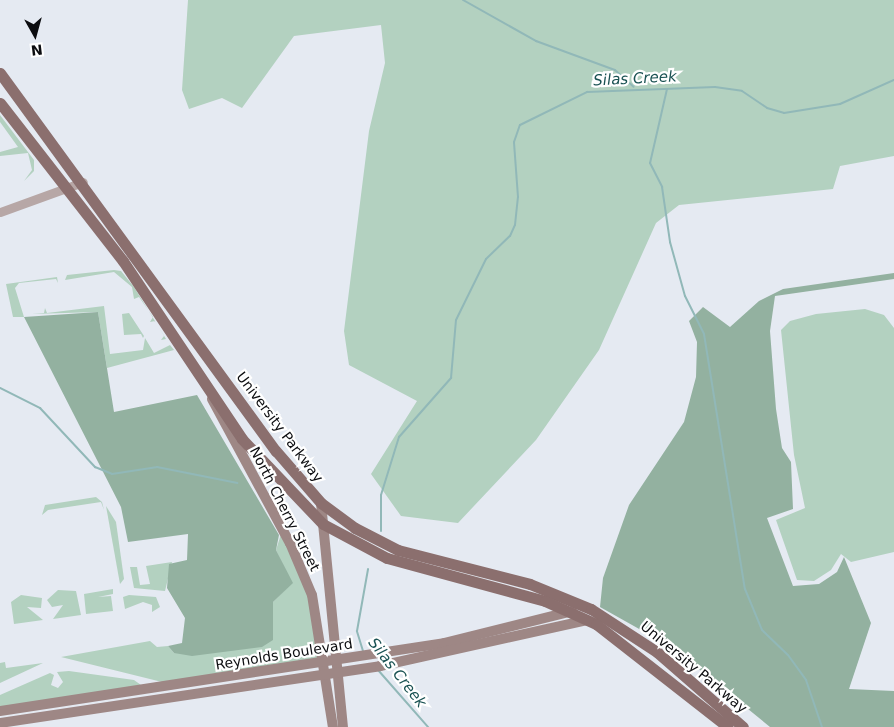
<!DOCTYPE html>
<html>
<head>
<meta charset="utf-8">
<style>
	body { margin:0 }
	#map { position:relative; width:894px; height:727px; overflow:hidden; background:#e5eaf2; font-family:"DejaVu Sans",sans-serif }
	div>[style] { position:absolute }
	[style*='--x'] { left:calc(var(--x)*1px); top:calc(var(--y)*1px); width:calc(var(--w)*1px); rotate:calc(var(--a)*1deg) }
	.green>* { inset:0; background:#b3d1c0 }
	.forest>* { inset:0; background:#93b1a0 }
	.stream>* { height:2px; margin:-1px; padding:0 1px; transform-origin:1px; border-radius:1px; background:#91b8b8 }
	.tertiary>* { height:9px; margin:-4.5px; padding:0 4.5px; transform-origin:4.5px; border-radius:4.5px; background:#b7a7a6 }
	.secondary>* { height:10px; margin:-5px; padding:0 5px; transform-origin:5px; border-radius:5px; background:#9e8785 }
	.primary>* { height:11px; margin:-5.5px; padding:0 5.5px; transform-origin:5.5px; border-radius:5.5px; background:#8b6f6e }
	span { translate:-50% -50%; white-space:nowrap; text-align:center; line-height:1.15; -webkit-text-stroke:4.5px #fff; paint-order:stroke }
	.street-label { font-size:14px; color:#0c0d10 }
	.water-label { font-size:15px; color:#1a5253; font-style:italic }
	.north { position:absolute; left:10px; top:10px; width:50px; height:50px; -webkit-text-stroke:4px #fff; paint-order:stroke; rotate:173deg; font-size:14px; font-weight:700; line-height:20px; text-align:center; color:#0c0d10 }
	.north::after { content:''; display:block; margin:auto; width:18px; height:22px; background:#0c0d10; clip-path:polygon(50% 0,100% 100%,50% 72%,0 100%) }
</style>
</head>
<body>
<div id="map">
	<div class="green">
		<div style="clip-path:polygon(188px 0,894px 0,894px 156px,840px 166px,833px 189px,679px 205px,656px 223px,599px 350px,536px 440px,458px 523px,401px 516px,371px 474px,417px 401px,349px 365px,344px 331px,369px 131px,385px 63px,381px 25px,294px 36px,242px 108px,222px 98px,189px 109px,182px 90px)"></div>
		<div style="clip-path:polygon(0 115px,34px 160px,34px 171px,24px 181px,32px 170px,28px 153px,0 156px,0 152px,18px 147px,0 122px)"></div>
		<div style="clip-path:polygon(114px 270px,121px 271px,134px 287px,166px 339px,161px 340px,164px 336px,155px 321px,150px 322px,153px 317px,139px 297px,134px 299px,132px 287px,114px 272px,65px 280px,67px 275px)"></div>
		<div style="clip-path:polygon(57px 277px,58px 283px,56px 279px,19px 283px,15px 288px,24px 317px,13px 317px,6px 284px)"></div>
		<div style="clip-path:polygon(104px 306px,110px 354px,143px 350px,145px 338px,154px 353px,170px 345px,179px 356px,174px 350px,107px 368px,98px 312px,32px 314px,44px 313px,45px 308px,47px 313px)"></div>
		<div style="clip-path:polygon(865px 309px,884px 315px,894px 328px,894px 552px,851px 562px,841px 554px,831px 570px,814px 581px,797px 580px,776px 520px,805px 508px,794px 455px,781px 330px,790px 321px,816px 314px)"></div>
		<div style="clip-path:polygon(129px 313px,144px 336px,143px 338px,141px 334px,124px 335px,122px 314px)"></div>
		<div style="clip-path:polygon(96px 497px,102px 502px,104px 510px,101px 502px,48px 510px,42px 515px,45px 505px)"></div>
		<div style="clip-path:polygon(106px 506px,116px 522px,124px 579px,120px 584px)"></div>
		<div style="clip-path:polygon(281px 534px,309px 594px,319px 658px,162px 682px,61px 657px,150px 641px,157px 647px,168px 646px,174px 653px,272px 616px,273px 602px,292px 583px,276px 550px)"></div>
		<div style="clip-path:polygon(172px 562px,165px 591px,134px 588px,130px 567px,137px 567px,140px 585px,150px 584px,146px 566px)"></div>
		<div style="clip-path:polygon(113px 589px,113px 594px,98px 597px,111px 596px,113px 611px,86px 614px,84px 594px)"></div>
		<div style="clip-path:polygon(58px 590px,76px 591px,81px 615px,53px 619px,63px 605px,52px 607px,47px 600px)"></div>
		<div style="clip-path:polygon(21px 595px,42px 598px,41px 608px,27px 607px,43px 620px,14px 624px,11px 602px)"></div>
		<div style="clip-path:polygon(129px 595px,156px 597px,160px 607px,152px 612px,152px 605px,143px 602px,125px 609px,123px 597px)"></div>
		<div style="clip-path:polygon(5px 662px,6px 668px,43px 663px,0 683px,0 663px)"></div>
		<div style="clip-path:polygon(69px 671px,134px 680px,141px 685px,0 708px,0 695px,50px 673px,54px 675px,51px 685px,58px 688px,63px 682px,57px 672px)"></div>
	</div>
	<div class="forest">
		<div style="clip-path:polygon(894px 273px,894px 279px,775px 296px,770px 331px,776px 409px,782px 448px,791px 462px,793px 509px,767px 518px,793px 586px,819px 584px,837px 572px,844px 557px,871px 623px,849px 689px,894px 691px,894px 727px,770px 727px,673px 648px,600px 607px,603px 578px,629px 505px,684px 422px,696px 377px,697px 342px,689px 321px,703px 307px,730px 327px,759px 301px,783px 289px)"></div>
		<div style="clip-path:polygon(98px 312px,114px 412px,197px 395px,279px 535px,276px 550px,293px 583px,273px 602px,273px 640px,262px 647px,192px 656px,174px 653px,168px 646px,182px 643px,185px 618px,167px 588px,169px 564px,187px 560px,188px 534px,128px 542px,121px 507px,24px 317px)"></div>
	</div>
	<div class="stream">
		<div style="--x:463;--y:0;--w:84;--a:29.3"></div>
		<div style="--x:536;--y:41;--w:84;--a:20.2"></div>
		<div style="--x:615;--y:70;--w:25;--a:42"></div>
		<div style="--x:667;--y:89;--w:76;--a:102.9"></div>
		<div style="--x:650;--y:163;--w:27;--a:63"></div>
		<div style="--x:662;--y:187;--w:56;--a:81.7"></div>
		<div style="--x:670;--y:242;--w:56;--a:74.5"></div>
		<div style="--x:685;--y:296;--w:42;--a:63.4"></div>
		<div style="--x:704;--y:334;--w:258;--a:80.9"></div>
		<div style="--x:745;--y:589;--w:44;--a:67.5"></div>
		<div style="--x:762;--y:630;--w:36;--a:44"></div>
		<div style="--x:788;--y:655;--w:31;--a:54"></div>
		<div style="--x:806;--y:680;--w:50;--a:71.2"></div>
		<div style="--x:0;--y:388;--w:45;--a:26.6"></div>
		<div style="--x:40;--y:408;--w:81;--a:47"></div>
		<div style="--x:95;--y:467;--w:18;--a:22"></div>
		<div style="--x:112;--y:474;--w:46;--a:-8.8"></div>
		<div style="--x:157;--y:467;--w:82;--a:11.3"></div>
		<div style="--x:381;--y:531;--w:36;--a:-90"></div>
		<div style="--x:381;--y:495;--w:61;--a:-72.8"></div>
		<div style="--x:399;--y:437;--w:79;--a:-48.6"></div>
		<div style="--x:451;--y:378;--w:58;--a:-85.1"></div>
		<div style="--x:456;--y:320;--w:68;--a:-63.8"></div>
		<div style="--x:486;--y:259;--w:33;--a:-44"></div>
		<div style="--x:510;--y:236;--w:12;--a:-66"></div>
		<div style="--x:515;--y:225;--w:28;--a:-84"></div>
		<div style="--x:518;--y:197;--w:55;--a:-94.2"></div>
		<div style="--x:514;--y:142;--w:18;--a:-71"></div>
		<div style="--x:520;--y:125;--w:75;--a:-26.2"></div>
		<div style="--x:587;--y:92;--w:128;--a:-2.2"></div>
		<div style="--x:715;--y:87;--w:27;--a:8"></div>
		<div style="--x:742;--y:91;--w:30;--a:34"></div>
		<div style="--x:767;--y:108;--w:18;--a:16"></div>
		<div style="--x:784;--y:113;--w:57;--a:-9.1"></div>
		<div style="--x:840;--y:104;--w:59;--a:-24"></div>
		<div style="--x:363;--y:651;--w:21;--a:-107"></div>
		<div style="--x:357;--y:631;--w:63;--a:-79.9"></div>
		<div style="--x:378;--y:670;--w:76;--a:48.7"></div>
	</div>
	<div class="tertiary">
		<div style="--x:0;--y:212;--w:88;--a:-19.9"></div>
	</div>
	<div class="secondary">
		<div style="--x:212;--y:399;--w:164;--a:61.6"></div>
		<div style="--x:290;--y:543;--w:56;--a:67.1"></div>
		<div style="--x:312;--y:595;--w:134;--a:81"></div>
		<div style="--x:321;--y:503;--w:225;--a:84.4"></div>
		<div style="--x:0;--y:711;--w:449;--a:-8.7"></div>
		<div style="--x:444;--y:643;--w:132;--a:-14"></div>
		<div style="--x:0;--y:723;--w:384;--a:-8.5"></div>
		<div style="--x:380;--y:666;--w:212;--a:-12.5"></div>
	</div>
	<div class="primary">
		<div style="--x:0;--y:73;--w:468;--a:53.9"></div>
		<div style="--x:276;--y:451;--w:69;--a:49.1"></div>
		<div style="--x:321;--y:503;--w:42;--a:36.3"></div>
		<div style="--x:355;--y:528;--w:48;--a:27.1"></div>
		<div style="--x:398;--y:550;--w:136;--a:14.4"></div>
		<div style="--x:530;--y:584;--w:66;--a:22.3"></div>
		<div style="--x:591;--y:609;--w:79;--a:33.1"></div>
		<div style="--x:657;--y:652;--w:114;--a:41.1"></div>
		<div style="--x:0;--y:103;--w:200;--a:52.1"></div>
		<div style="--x:123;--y:261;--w:214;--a:56.2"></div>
		<div style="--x:242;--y:439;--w:117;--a:46.4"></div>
		<div style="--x:323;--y:524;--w:72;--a:28"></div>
		<div style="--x:387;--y:558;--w:164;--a:15.2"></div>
		<div style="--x:545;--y:601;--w:56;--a:24.3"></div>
		<div style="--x:596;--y:624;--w:167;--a:38"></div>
	</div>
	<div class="street-label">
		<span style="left:280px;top:427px;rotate:53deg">University Parkway</span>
		<span style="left:285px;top:509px;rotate:63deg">North Cherry Street</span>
		<span style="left:284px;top:654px;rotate:-9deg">Reynolds Boulevard</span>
		<span style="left:694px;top:667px;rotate:40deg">University Parkway</span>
	</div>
	<div class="water-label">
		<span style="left:635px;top:79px;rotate:-3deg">Silas Creek</span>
		<span style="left:397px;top:673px;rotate:52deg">Silas Creek</span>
	</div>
	<div class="north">N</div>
</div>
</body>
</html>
